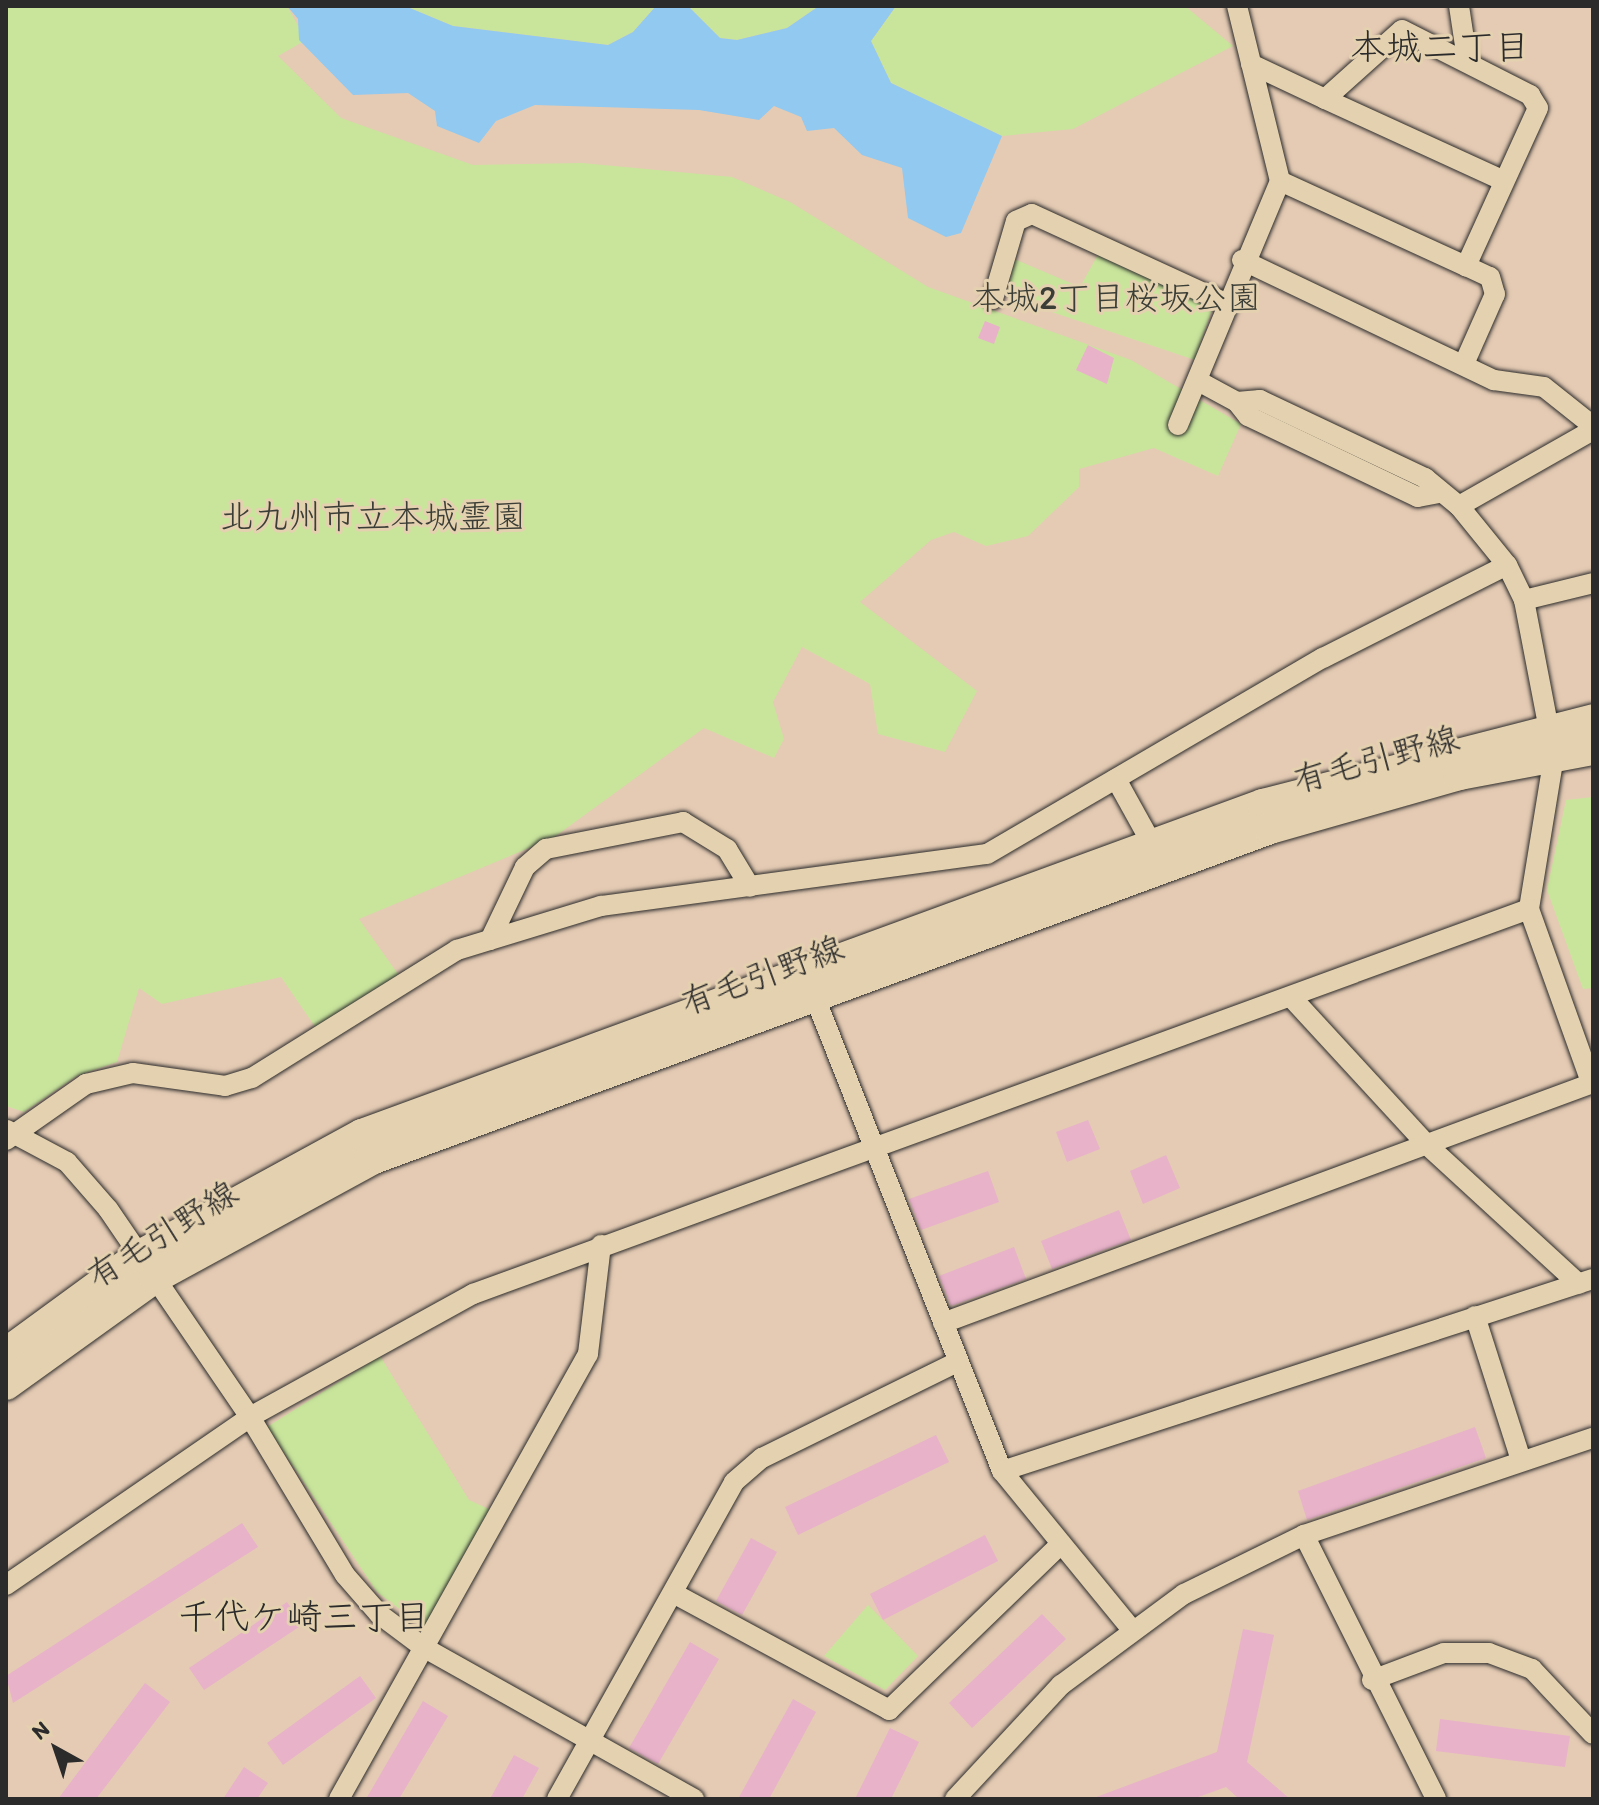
<!DOCTYPE html>
<html>
<head>
<meta charset="utf-8">
<style>
	body { margin:0 }
	#map { position:relative; width:1599px; height:1805px; overflow:hidden; background:#e5cbb4; font-family:Itim,"Klee One",sans-serif }
	div>[style] { position:absolute }
	[style*='--x'] { left:calc(var(--x)*1px); top:calc(var(--y)*1px); width:calc(var(--w)*1px); rotate:calc(var(--a)*1deg) }
	.green>* { inset:0; background:#c9e59c }
	.water>* { inset:0; background:#91c9f0 }
	.building>* { inset:0; background:#e8b2c9 }
	.roads { filter:drop-shadow(0 0 2px #2b2b2b) drop-shadow(0 0 2px #2b2b2b) }
	.minor>* { height:20px; margin:-10px; padding:0 10px; transform-origin:10px; border-radius:10px; background:#e4d1af }
	.primary>* { height:32px; margin:-16px; padding:0 16px; transform-origin:16px; border-radius:16px; background:#e4d1af }
	span { translate:-50% -50%; white-space:nowrap; text-align:center; line-height:1.15; -webkit-text-stroke:6px #e4d1af; paint-order:stroke }
	.park-label { font-size:34px; color:#3b3e36 }
	.street-label { font-size:34px; color:#2b2b2b }
	.neighbourhood-label { font-size:36px; color:#2b2b2b }
	.frame { position:absolute; inset:0; border:8px solid #2b2b2b; pointer-events:none }
	.north { position:absolute; left:16px; top:1709px; width:80px; height:80px; -webkit-text-stroke:6px #e4d1af; paint-order:stroke; rotate:320deg; font-size:22px; font-weight:700; line-height:32px; text-align:center; color:#2b2b2b }
	.north::after { content:''; display:block; margin:auto; width:28px; height:36px; background:#2b2b2b; clip-path:polygon(50% 0,100% 100%,50% 72%,0 100%) }
</style>
</head>
<body>
<div id="map">
	<div class="green">
		<div style="clip-path:polygon(6px 6px,287px 6px,306px 40px,278px 56px,341px 118px,473px 165px,582px 163px,732px 177px,790px 202px,928px 287px,1131px 360px,1241px 424px,1218px 476px,1154px 448px,1079px 469px,1079px 487px,1028px 536px,986px 546px,954px 532px,931px 540px,860px 602px,977px 691px,945px 752px,878px 734px,870px 684px,802px 647px,773px 702px,784px 739px,774px 758px,704px 728px,553px 838px,359px 919px,400px 977px,318px 1031px,281px 977px,162px 1004px,139px 988px,117px 1062px,77px 1076px,24px 1112px,6px 1106px)"></div>
		<div style="clip-path:polygon(405px 6px,656px 6px,633px 32px,608px 45px,453px 26px)"></div>
		<div style="clip-path:polygon(688px 6px,819px 6px,787px 28px,737px 40px,720px 38px)"></div>
		<div style="clip-path:polygon(896px 6px,1185px 6px,1233px 46px,1073px 129px,1002px 136px,891px 83px,871px 41px)"></div>
		<div style="clip-path:polygon(1100px 251px,1212px 309px,1195px 360px,1007px 297px,1014px 259px,1080px 287px)"></div>
		<div style="clip-path:polygon(1593px 797px,1593px 988px,1583px 989px,1547px 890px,1566px 800px)"></div>
		<div style="clip-path:polygon(380px 1356px,469px 1500px,493px 1511px,426px 1629px,377px 1592px,267px 1427px)"></div>
		<div style="clip-path:polygon(868px 1605px,918px 1656px,885px 1690px,824px 1656px)"></div>
	</div>
	<div class="water">
		<div style="clip-path:polygon(287px 6px,405px 6px,453px 26px,608px 45px,633px 32px,656px 6px,688px 6px,720px 38px,737px 40px,787px 28px,819px 6px,896px 6px,871px 41px,891px 83px,1002px 136px,961px 233px,946px 237px,908px 218px,902px 168px,862px 155px,834px 128px,807px 131px,801px 117px,774px 106px,759px 120px,699px 110px,535px 105px,496px 121px,479px 143px,437px 126px,435px 111px,408px 93px,353px 95px,299px 40px,298px 19px)"></div>
	</div>
	<div class="building">
		<div style="clip-path:polygon(985px 321px,1000px 327px,994px 344px,978px 338px)"></div>
		<div style="clip-path:polygon(1088px 345px,1114px 358px,1107px 384px,1076px 370px)"></div>
		<div style="clip-path:polygon(1088px 1120px,1100px 1149px,1067px 1162px,1056px 1132px)"></div>
		<div style="clip-path:polygon(1166px 1155px,1180px 1188px,1143px 1204px,1130px 1171px)"></div>
		<div style="clip-path:polygon(988px 1171px,999px 1202px,921px 1230px,909px 1199px)"></div>
		<div style="clip-path:polygon(1119px 1210px,1131px 1240px,1052px 1269px,1041px 1241px)"></div>
		<div style="clip-path:polygon(1014px 1247px,1026px 1279px,951px 1306px,939px 1276px)"></div>
		<div style="clip-path:polygon(1475px 1427px,1486px 1458px,1307px 1520px,1298px 1491px)"></div>
		<div style="clip-path:polygon(936px 1435px,949px 1462px,798px 1535px,785px 1507px)"></div>
		<div style="clip-path:polygon(242px 1523px,258px 1547px,13px 1703px,6px 1676px)"></div>
		<div style="clip-path:polygon(985px 1535px,998px 1561px,883px 1620px,870px 1594px)"></div>
		<div style="clip-path:polygon(751px 1538px,777px 1552px,742px 1615px,716px 1601px)"></div>
		<div style="clip-path:polygon(287px 1602px,302px 1625px,204px 1690px,189px 1668px)"></div>
		<div style="clip-path:polygon(1042px 1614px,1066px 1639px,972px 1728px,949px 1703px)"></div>
		<div style="clip-path:polygon(1243px 1629px,1274px 1635px,1247px 1762px,1290px 1799px,1239px 1799px,1226px 1787px,1193px 1799px,1091px 1799px,1217px 1752px)"></div>
		<div style="clip-path:polygon(690px 1642px,719px 1659px,658px 1764px,629px 1748px)"></div>
		<div style="clip-path:polygon(360px 1676px,376px 1698px,283px 1765px,267px 1743px)"></div>
		<div style="clip-path:polygon(145px 1683px,170px 1702px,96px 1799px,58px 1799px)"></div>
		<div style="clip-path:polygon(793px 1699px,816px 1712px,769px 1799px,738px 1799px)"></div>
		<div style="clip-path:polygon(423px 1701px,448px 1716px,399px 1799px,366px 1799px)"></div>
		<div style="clip-path:polygon(1440px 1719px,1570px 1736px,1565px 1767px,1436px 1751px)"></div>
		<div style="clip-path:polygon(890px 1728px,919px 1742px,891px 1799px,855px 1799px)"></div>
		<div style="clip-path:polygon(514px 1755px,539px 1768px,522px 1799px,490px 1799px)"></div>
		<div style="clip-path:polygon(244px 1767px,268px 1783px,257px 1799px,223px 1799px)"></div>
	</div>
	<div class="roads">
		<div class="minor">
			<div style="--x:1459;--y:6;--w:54;--a:81.4"></div>
			<div style="--x:1251;--y:64;--w:82;--a:25.3"></div>
			<div style="--x:1325;--y:99;--w:103;--a:-41.9"></div>
			<div style="--x:1402;--y:30;--w:144;--a:26.9"></div>
			<div style="--x:1530;--y:95;--w:15;--a:58"></div>
			<div style="--x:1538;--y:108;--w:174;--a:114.5"></div>
			<div style="--x:1466;--y:266;--w:26;--a:25"></div>
			<div style="--x:1490;--y:277;--w:18;--a:74"></div>
			<div style="--x:1495;--y:294;--w:77;--a:113.9"></div>
			<div style="--x:1325;--y:99;--w:195;--a:24.6"></div>
			<div style="--x:1280;--y:181;--w:205;--a:24.6"></div>
			<div style="--x:1242;--y:260;--w:279;--a:25.5"></div>
			<div style="--x:1494;--y:380;--w:50;--a:8"></div>
			<div style="--x:1544;--y:387;--w:63;--a:38.5"></div>
			<div style="--x:993;--y:299;--w:81;--a:-73.6"></div>
			<div style="--x:1016;--y:221;--w:17;--a:-24"></div>
			<div style="--x:1032;--y:214;--w:216;--a:24.7"></div>
			<div style="--x:1200;--y:382;--w:42;--a:28.4"></div>
			<div style="--x:1237;--y:402;--w:18;--a:52"></div>
			<div style="--x:1248;--y:416;--w:188;--a:25.5"></div>
			<div style="--x:1418;--y:497;--w:20;--a:-11"></div>
			<div style="--x:1237;--y:402;--w:23;--a:-5"></div>
			<div style="--x:1260;--y:400;--w:183;--a:25.3"></div>
			<div style="--x:1425;--y:478;--w:44;--a:39.5"></div>
			<div style="--x:1459;--y:506;--w:76;--a:50.9"></div>
			<div style="--x:1507;--y:565;--w:39;--a:64"></div>
			<div style="--x:1524;--y:600;--w:159;--a:79.1"></div>
			<div style="--x:1554;--y:756;--w:155;--a:99.3"></div>
			<div style="--x:1529;--y:909;--w:184;--a:70.3"></div>
			<div style="--x:1178;--y:425;--w:264;--a:-67.3"></div>
			<div style="--x:1280;--y:181;--w:180;--a:-103.8"></div>
			<div style="--x:1459;--y:506;--w:154;--a:-29.6"></div>
			<div style="--x:1524;--y:600;--w:71;--a:-13.8"></div>
			<div style="--x:1116;--y:779;--w:85;--a:61"></div>
			<div style="--x:490;--y:940;--w:81;--a:-64.4"></div>
			<div style="--x:525;--y:867;--w:28;--a:-41"></div>
			<div style="--x:546;--y:849;--w:140;--a:-11.1"></div>
			<div style="--x:683;--y:822;--w:52;--a:31.5"></div>
			<div style="--x:727;--y:849;--w:44;--a:58.8"></div>
			<div style="--x:810;--y:985;--w:523;--a:68.44"></div>
			<div style="--x:1002;--y:1471;--w:205;--a:50.7"></div>
			<div style="--x:1291;--y:997;--w:200;--a:47.4"></div>
			<div style="--x:1426;--y:1144;--w:207;--a:42.5"></div>
			<div style="--x:7;--y:1130;--w:68;--a:28.1"></div>
			<div style="--x:67;--y:1162;--w:62;--a:48.9"></div>
			<div style="--x:108;--y:1209;--w:252;--a:55.7"></div>
			<div style="--x:250;--y:1417;--w:184;--a:59"></div>
			<div style="--x:345;--y:1575;--w:52;--a:48.9"></div>
			<div style="--x:379;--y:1614;--w:55;--a:36.9"></div>
			<div style="--x:423;--y:1647;--w:311;--a:29.3"></div>
			<div style="--x:6;--y:1140;--w:98;--a:-35"></div>
			<div style="--x:86;--y:1084;--w:48;--a:-13.2"></div>
			<div style="--x:133;--y:1073;--w:93;--a:8"></div>
			<div style="--x:225;--y:1086;--w:28;--a:-17"></div>
			<div style="--x:252;--y:1078;--w:242;--a:-32"></div>
			<div style="--x:457;--y:950;--w:151;--a:-17"></div>
			<div style="--x:601;--y:906;--w:389;--a:-7.7"></div>
			<div style="--x:987;--y:854;--w:389;--a:-30.3"></div>
			<div style="--x:1323;--y:658;--w:206;--a:-26.8"></div>
			<div style="--x:1475;--y:1316;--w:151;--a:72.3"></div>
			<div style="--x:943;--y:1323;--w:693;--a:-20.27"></div>
			<div style="--x:1002;--y:1471;--w:621;--a:-18"></div>
			<div style="--x:1304;--y:1535;--w:295;--a:63.4"></div>
			<div style="--x:6;--y:1585;--w:296;--a:-34.5"></div>
			<div style="--x:250;--y:1417;--w:255;--a:-28.9"></div>
			<div style="--x:473;--y:1294;--w:1124;--a:-20.03"></div>
			<div style="--x:673;--y:1593;--w:246;--a:28.4"></div>
			<div style="--x:889;--y:1710;--w:236;--a:-44"></div>
			<div style="--x:1372;--y:1680;--w:77;--a:-20.6"></div>
			<div style="--x:1444;--y:1653;--w:45;--a:0"></div>
			<div style="--x:1489;--y:1653;--w:46;--a:20.4"></div>
			<div style="--x:1532;--y:1669;--w:89;--a:46.8"></div>
			<div style="--x:339;--y:1799;--w:510;--a:-60.77"></div>
			<div style="--x:588;--y:1354;--w:110;--a:-83.2"></div>
			<div style="--x:557;--y:1799;--w:363;--a:-60.8"></div>
			<div style="--x:734;--y:1482;--w:37;--a:-41"></div>
			<div style="--x:762;--y:1458;--w:217;--a:-26.2"></div>
			<div style="--x:955;--y:1799;--w:156;--a:-47.1"></div>
			<div style="--x:1061;--y:1685;--w:153;--a:-36.5"></div>
			<div style="--x:1184;--y:1594;--w:134;--a:-26.2"></div>
			<div style="--x:1304;--y:1535;--w:305;--a:-18.6"></div>
		</div>
		<div class="primary">
			<div style="--x:6;--y:1354;--w:166;--a:-36.2"></div>
			<div style="--x:140;--y:1256;--w:253;--a:-28.6"></div>
			<div style="--x:362;--y:1135;--w:960;--a:-20.12"></div>
			<div style="--x:1263;--y:805;--w:341;--a:-14.4"></div>
			<div style="--x:6;--y:1384;--w:183;--a:-35.7"></div>
			<div style="--x:155;--y:1277;--w:246;--a:-28.6"></div>
			<div style="--x:371;--y:1159;--w:958;--a:-20.21"></div>
			<div style="--x:1270;--y:828;--w:197;--a:-15.9"></div>
			<div style="--x:1459;--y:774;--w:136;--a:-10.6"></div>
		</div>
	</div>
	<div class="park-label">
		<span style="left:1116px;top:298px">本城2丁目桜坂公園</span>
		<span style="left:373px;top:517px">北九州市立本城霊園</span>
	</div>
	<div class="street-label">
		<span style="left:1376px;top:759px;rotate:-15deg">有毛引野線</span>
		<span style="left:762px;top:975px;rotate:-20deg">有毛引野線</span>
		<span style="left:162px;top:1234px;rotate:-32deg">有毛引野線</span>
	</div>
	<div class="neighbourhood-label">
		<span style="left:1440px;top:47px">本城二丁目</span>
		<span style="left:304px;top:1617px">千代ケ崎三丁目</span>
	</div>
	<div class="frame"></div>
	<div class="north">N</div>
</div>
</body>
</html>
